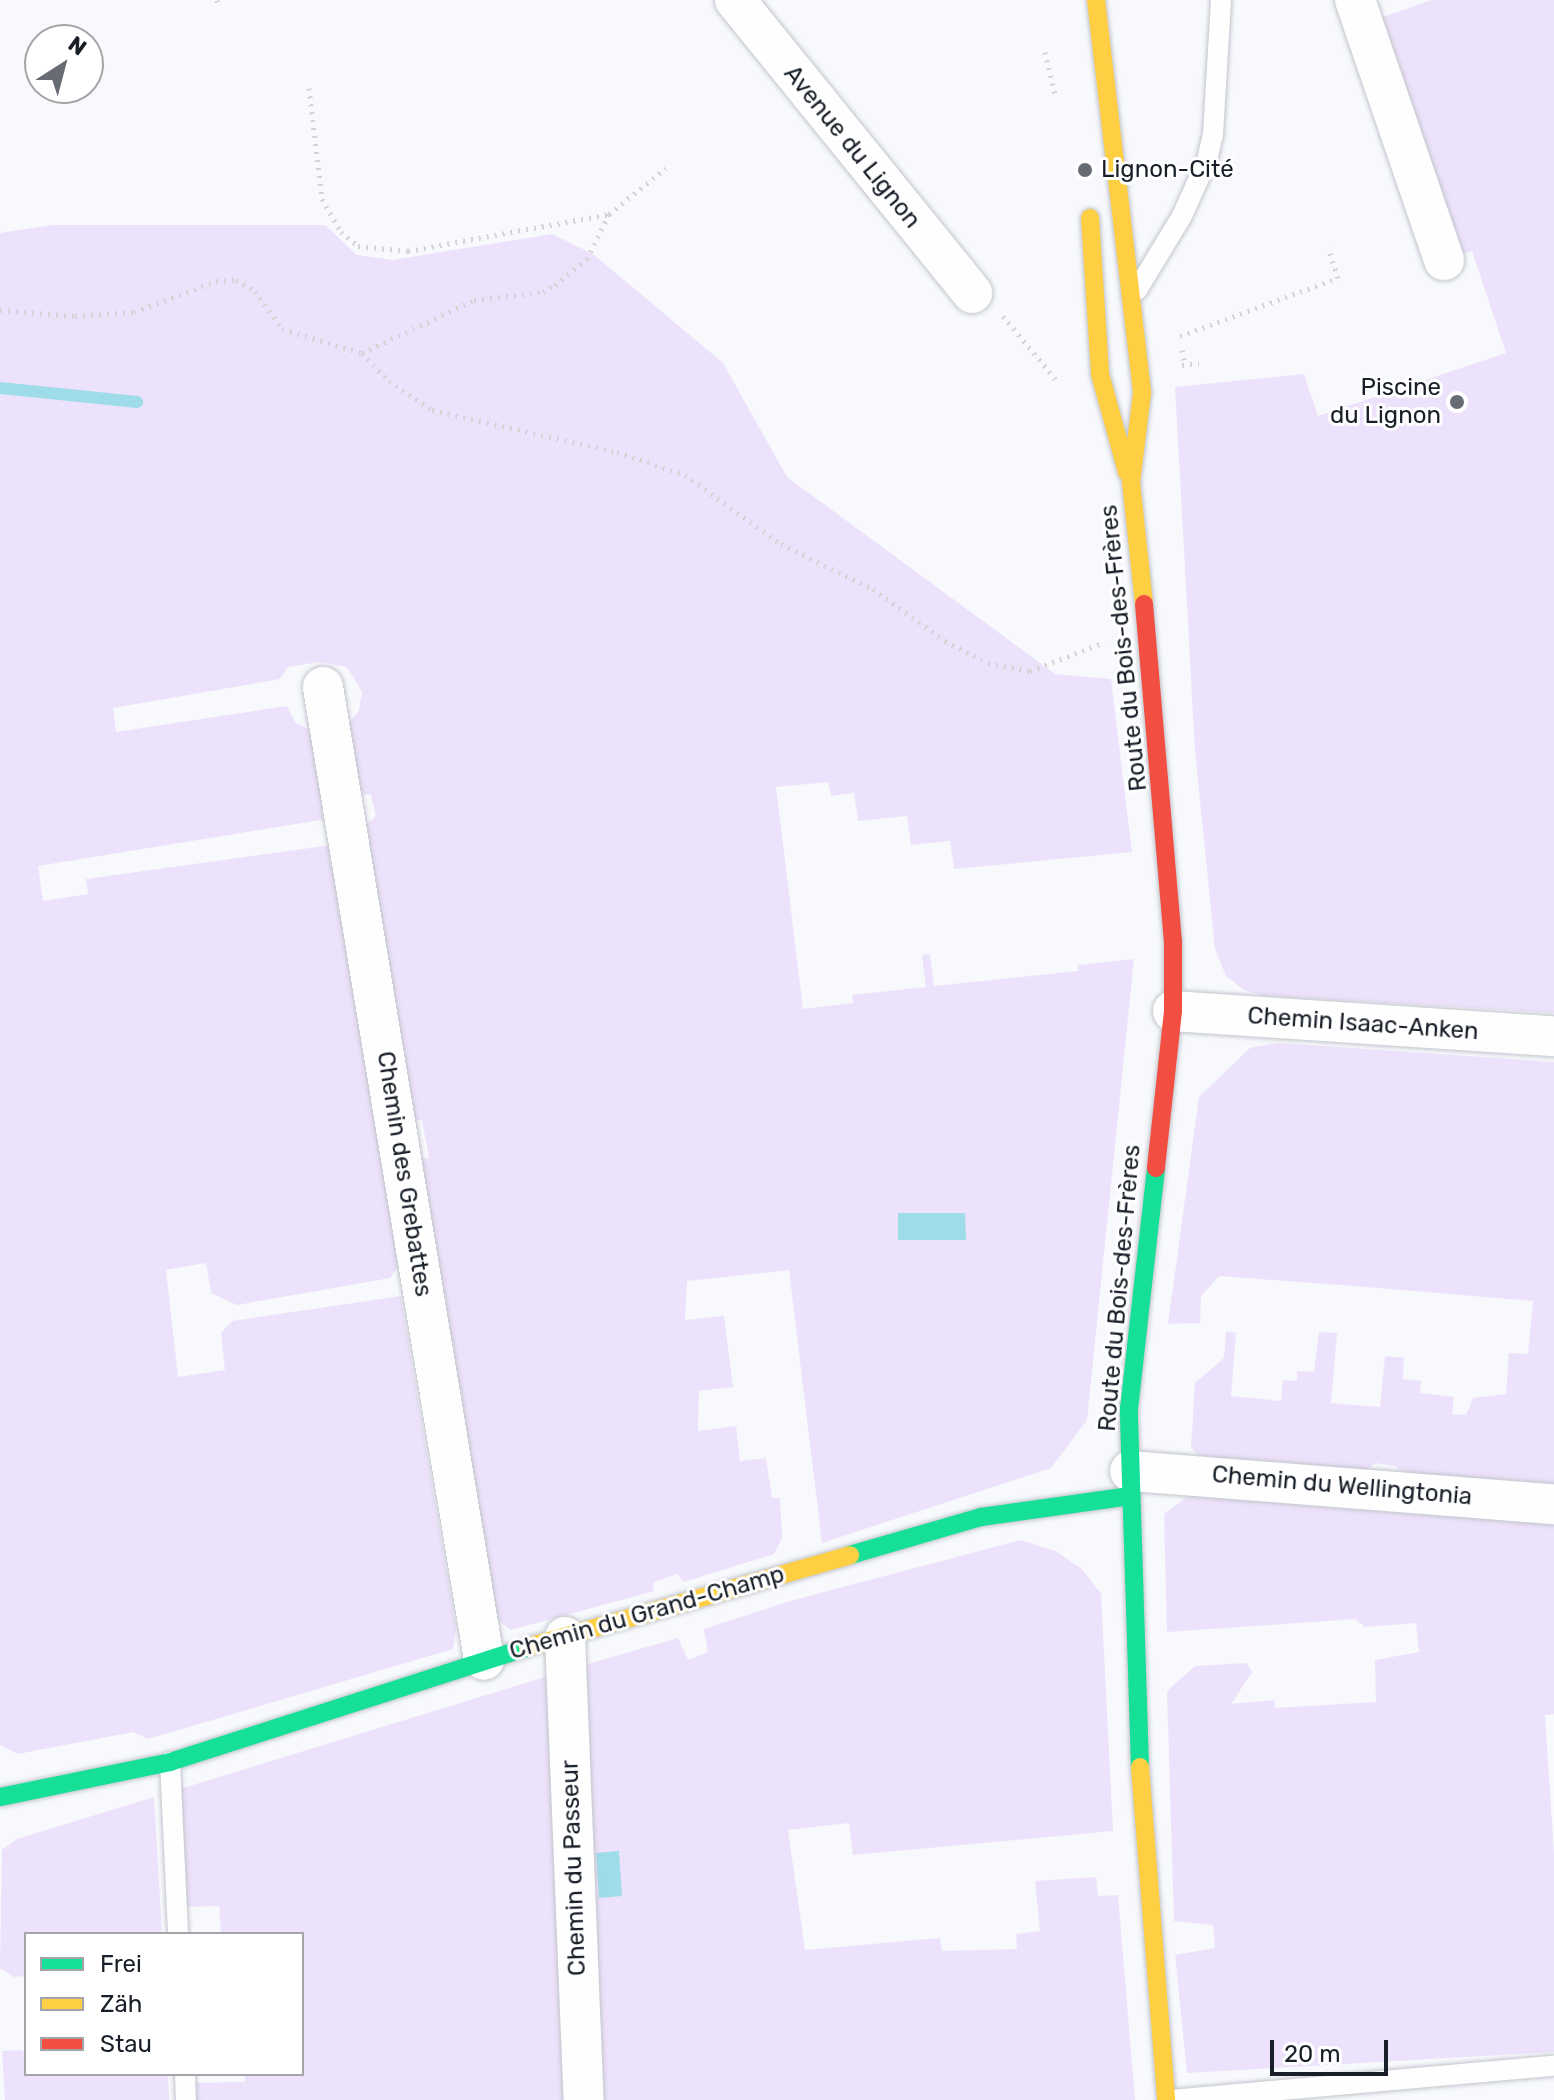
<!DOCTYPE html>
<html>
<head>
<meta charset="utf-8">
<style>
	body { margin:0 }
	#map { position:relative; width:1554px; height:2100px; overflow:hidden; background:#f7f9fc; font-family:Rubik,sans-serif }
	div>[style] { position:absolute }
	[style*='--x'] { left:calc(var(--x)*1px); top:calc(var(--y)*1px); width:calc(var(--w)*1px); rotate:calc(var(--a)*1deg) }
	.green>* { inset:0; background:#ede2fb }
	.water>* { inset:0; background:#9fdcea }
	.stream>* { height:12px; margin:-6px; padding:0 6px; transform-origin:6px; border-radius:6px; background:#9fdcea }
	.path>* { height:5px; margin-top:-2.5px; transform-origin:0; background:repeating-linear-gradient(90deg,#d3d4d6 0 2px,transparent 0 8px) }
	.roads { filter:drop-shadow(0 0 2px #c2c5cc) drop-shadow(0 0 2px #c2c5cc) }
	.lane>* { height:20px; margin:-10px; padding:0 10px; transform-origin:10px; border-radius:10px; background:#fefeff }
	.street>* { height:40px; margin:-20px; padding:0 20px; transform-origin:20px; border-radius:20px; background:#fefeff }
	.fast>* { height:18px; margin:-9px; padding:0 9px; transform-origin:9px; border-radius:9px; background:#16e098 }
	.slow>* { height:18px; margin:-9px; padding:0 9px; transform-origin:9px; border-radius:9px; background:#ffcf43 }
	.jam>* { height:18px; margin:-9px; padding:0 9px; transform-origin:9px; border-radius:9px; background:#f24e42 }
	.dots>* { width:22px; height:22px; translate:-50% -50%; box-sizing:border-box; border:4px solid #fff; border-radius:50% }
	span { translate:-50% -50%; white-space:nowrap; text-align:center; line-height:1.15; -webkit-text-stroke:6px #fff; paint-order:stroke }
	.street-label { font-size:24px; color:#191f29 }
	.poi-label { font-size:24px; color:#191f29 }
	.left { translate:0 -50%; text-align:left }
	.right { translate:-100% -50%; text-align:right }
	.legend { position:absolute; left:24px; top:1932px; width:280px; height:144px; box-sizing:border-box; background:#fff; border:2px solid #a3a5a9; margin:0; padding:10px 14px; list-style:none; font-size:24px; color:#191f29 }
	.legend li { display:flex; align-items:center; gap:16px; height:40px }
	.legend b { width:40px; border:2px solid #a3a5a9 }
	.north { position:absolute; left:24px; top:24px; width:80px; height:80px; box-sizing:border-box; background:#fff; border:2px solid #a3a5a9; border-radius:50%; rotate:36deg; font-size:22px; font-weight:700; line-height:32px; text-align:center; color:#191f29 }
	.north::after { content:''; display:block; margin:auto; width:28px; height:36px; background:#676b73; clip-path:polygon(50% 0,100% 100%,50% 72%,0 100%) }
	.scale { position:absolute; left:1270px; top:2040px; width:118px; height:36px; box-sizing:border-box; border:4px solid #191f29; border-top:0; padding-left:10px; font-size:24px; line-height:28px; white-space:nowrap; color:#191f29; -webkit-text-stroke:6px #fff; paint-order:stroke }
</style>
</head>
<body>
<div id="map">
	<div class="green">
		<div style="clip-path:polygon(1432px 0,1554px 0,1554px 1013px,1265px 996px,1244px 990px,1226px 976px,1215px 949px,1195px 751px,1175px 387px,1304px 374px,1318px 416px,1506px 353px,1472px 251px,1455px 256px,1374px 20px)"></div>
		<div style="clip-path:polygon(53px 225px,325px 225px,357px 255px,393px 260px,552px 234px,593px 254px,723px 363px,787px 477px,1055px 674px,1111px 679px,1132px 852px,954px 869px,950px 841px,911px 845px,907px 816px,858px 821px,854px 793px,831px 796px,828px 782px,776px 787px,803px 1009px,853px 1003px,852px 995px,926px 987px,922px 955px,930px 954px,934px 986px,1078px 971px,1078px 965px,1134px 959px,1087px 1420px,1051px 1468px,822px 1543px,789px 1270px,687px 1281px,685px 1320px,724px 1316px,733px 1387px,699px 1391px,698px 1431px,736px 1426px,740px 1461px,766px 1458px,772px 1498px,780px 1498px,782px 1538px,774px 1554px,684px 1582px,677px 1574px,653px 1583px,654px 1591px,511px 1630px,491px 1615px,419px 1159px,429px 1158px,422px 1120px,413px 1120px,364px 826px,376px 816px,371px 795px,359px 793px,347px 726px,359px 710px,362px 692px,347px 667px,319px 662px,288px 667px,280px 679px,113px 708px,116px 732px,287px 706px,295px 722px,310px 730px,327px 819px,38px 866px,43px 901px,88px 894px,86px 879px,332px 845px,398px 1267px,390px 1278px,237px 1305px,211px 1293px,206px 1263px,166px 1270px,178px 1377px,225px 1370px,221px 1333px,232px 1321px,401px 1296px,456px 1628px,453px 1649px,148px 1739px,133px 1732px,18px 1754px,0 1745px,0 233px)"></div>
		<div style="clip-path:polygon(1277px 1043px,1554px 1062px,1554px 1488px,1406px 1474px,1395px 1466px,1375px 1463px,1366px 1471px,1200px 1457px,1191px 1448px,1195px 1383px,1224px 1358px,1226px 1331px,1236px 1333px,1231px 1396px,1281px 1401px,1283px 1380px,1297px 1381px,1297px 1371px,1314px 1372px,1319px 1332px,1337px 1333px,1331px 1403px,1380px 1407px,1385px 1356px,1404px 1358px,1403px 1379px,1421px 1381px,1420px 1393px,1454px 1397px,1452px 1414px,1466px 1415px,1473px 1398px,1506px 1394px,1509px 1353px,1528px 1354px,1533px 1301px,1354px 1286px,1219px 1276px,1201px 1296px,1200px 1323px,1168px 1324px,1199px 1097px,1250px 1048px)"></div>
		<div style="clip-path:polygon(1194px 1492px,1554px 1524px,1554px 1714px,1545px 1715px,1554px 1854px,1554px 2052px,1187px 2073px,1175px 1955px,1215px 1948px,1213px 1925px,1174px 1921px,1167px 1691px,1195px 1666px,1247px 1663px,1252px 1672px,1231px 1704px,1274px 1700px,1275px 1708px,1376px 1702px,1375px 1660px,1419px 1652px,1416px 1623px,1365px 1627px,1355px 1619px,1167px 1632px,1164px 1514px)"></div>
		<div style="clip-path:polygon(1021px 1540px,1055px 1551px,1082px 1569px,1101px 1594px,1113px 1831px,853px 1855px,849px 1823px,788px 1830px,805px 1950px,940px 1938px,942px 1951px,1017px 1949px,1016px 1934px,1040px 1931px,1035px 1881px,1096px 1877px,1098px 1896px,1118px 1895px,1135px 2100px,592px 2100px,584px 1665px,678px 1638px,688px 1660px,708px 1652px,704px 1629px,790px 1601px)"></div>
		<div style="clip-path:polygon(545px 1677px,549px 1682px,568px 2100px,195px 2100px,194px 2083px,245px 2082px,245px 2074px,302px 2074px,302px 1934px,221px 1934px,219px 1906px,185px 1907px,180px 1789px)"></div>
		<div style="clip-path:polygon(154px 1797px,162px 1934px,26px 1934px,26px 1976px,14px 1977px,0 1968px,2px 1850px,17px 1839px)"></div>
		<div style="clip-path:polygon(21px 2050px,26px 2053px,26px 2074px,168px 2074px,169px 2100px,5px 2100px,2px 2051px)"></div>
	</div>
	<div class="water">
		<div style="clip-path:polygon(898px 1213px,965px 1213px,966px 1240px,898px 1240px)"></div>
		<div style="clip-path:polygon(619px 1851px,622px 1896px,599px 1898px,596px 1853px)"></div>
	</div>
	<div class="stream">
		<div style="--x:0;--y:388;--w:138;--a:5.8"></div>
	</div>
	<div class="path">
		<div style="--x:217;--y:0;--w:6;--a:81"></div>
		<div style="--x:1045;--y:52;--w:47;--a:76.6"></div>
		<div style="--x:309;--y:88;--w:112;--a:83.3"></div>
		<div style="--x:322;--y:199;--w:38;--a:60"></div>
		<div style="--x:341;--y:232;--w:22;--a:39"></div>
		<div style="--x:358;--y:246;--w:50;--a:5.7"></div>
		<div style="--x:408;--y:251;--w:204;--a:-10.4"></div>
		<div style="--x:0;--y:310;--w:75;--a:4.6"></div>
		<div style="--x:75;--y:316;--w:59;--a:-3.9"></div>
		<div style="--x:134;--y:312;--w:88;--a:-20.7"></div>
		<div style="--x:216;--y:281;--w:20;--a:-3"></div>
		<div style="--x:236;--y:280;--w:22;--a:30"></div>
		<div style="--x:255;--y:291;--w:47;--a:54.6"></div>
		<div style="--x:282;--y:329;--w:84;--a:16.7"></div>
		<div style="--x:362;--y:353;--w:39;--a:46"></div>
		<div style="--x:389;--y:381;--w:52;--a:34"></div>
		<div style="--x:432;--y:410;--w:190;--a:12.8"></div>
		<div style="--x:617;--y:452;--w:72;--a:18.7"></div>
		<div style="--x:685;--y:475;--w:118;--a:35.7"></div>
		<div style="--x:781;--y:544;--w:102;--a:26.1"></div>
		<div style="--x:873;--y:589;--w:89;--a:35.8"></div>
		<div style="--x:945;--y:641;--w:48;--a:27.1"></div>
		<div style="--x:988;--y:663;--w:43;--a:10.8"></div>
		<div style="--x:1030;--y:671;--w:80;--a:-21.1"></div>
		<div style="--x:1003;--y:316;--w:86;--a:50.2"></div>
		<div style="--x:1180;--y:336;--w:168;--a:-20.2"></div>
		<div style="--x:1338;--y:278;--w:32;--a:-108"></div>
		<div style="--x:1182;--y:350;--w:14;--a:78"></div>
		<div style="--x:362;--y:353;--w:124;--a:-25.3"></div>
		<div style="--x:474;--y:300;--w:69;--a:-6.6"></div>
		<div style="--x:543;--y:292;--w:14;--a:-30"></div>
		<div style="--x:555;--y:285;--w:41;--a:-39.1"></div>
		<div style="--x:587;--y:259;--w:50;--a:-63.9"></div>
		<div style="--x:609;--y:214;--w:73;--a:-38.9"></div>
		<div style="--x:1182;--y:365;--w:17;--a:-7"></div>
	</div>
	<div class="roads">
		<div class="lane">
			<div style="--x:1137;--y:290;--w:87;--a:-58.7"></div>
			<div style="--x:1182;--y:216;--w:61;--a:-65.9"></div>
			<div style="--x:1207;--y:160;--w:26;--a:-77"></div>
			<div style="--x:1213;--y:135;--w:135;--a:-86.6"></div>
			<div style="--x:170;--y:1762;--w:172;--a:87.3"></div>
			<div style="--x:185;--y:2074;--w:26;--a:88"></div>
			<div style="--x:1170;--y:2100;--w:386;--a:-5.1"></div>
		</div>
		<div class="street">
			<div style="--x:735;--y:0;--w:377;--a:51"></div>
			<div style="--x:1355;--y:0;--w:275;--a:71.1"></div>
			<div style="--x:323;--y:687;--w:986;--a:80.6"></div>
			<div style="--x:1173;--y:1011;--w:382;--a:3.8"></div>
			<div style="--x:1130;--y:1471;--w:425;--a:4.5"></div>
			<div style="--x:565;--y:1637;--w:463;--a:87.7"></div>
		</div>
		<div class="fast">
			<div style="--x:850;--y:1555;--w:136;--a:-16.2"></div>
			<div style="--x:981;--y:1517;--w:151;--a:-8"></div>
			<div style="--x:1140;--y:1767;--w:358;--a:-91.8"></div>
			<div style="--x:1129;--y:1409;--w:243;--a:-83.6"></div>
			<div style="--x:0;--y:1797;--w:174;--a:-11.6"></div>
			<div style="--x:170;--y:1762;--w:376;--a:-17.8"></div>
		</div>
		<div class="slow">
			<div style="--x:1096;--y:0;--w:396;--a:83.3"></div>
			<div style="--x:1142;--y:393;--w:90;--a:97"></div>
			<div style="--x:1131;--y:482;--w:123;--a:83.9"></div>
			<div style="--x:1090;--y:218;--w:156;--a:86.3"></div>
			<div style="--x:1100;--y:374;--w:102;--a:74.6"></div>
			<div style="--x:528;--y:1647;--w:335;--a:-15.9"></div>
			<div style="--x:1140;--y:1767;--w:334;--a:85.5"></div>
		</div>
		<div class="jam">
			<div style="--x:1144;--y:604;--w:339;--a:85.1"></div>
			<div style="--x:1173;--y:942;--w:69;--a:90"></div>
			<div style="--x:1173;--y:1011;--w:158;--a:96.2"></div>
		</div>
	</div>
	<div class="dots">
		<div style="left:1085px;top:170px;background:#676b73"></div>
		<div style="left:1457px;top:402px;background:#676b73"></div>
	</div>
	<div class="street-label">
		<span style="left:852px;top:147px;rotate:51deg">Avenue du Lignon</span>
		<span style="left:1124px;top:648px;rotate:-96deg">Route du Bois-des-Frères</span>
		<span style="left:1363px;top:1024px;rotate:4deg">Chemin Isaac-Anken</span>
		<span style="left:404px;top:1174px;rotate:81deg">Chemin des Grebattes</span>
		<span style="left:1120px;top:1288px;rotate:-85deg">Route du Bois-des-Frères</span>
		<span style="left:1342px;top:1486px;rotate:5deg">Chemin du Wellingtonia</span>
		<span style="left:647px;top:1613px;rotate:-16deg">Chemin du Grand-Champ</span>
		<span style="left:574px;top:1868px;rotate:-92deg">Chemin du Passeur</span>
	</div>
	<div class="poi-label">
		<span class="left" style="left:1101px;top:170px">Lignon-Cité</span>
		<span class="right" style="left:1441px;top:402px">Piscine<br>du Lignon</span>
	</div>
	<ul class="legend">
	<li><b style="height:10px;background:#16e098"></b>Frei</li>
	<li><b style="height:10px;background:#ffcf43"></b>Zäh</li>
	<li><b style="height:10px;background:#f24e42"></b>Stau</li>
	</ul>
	<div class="north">N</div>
	<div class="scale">20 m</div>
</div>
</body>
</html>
